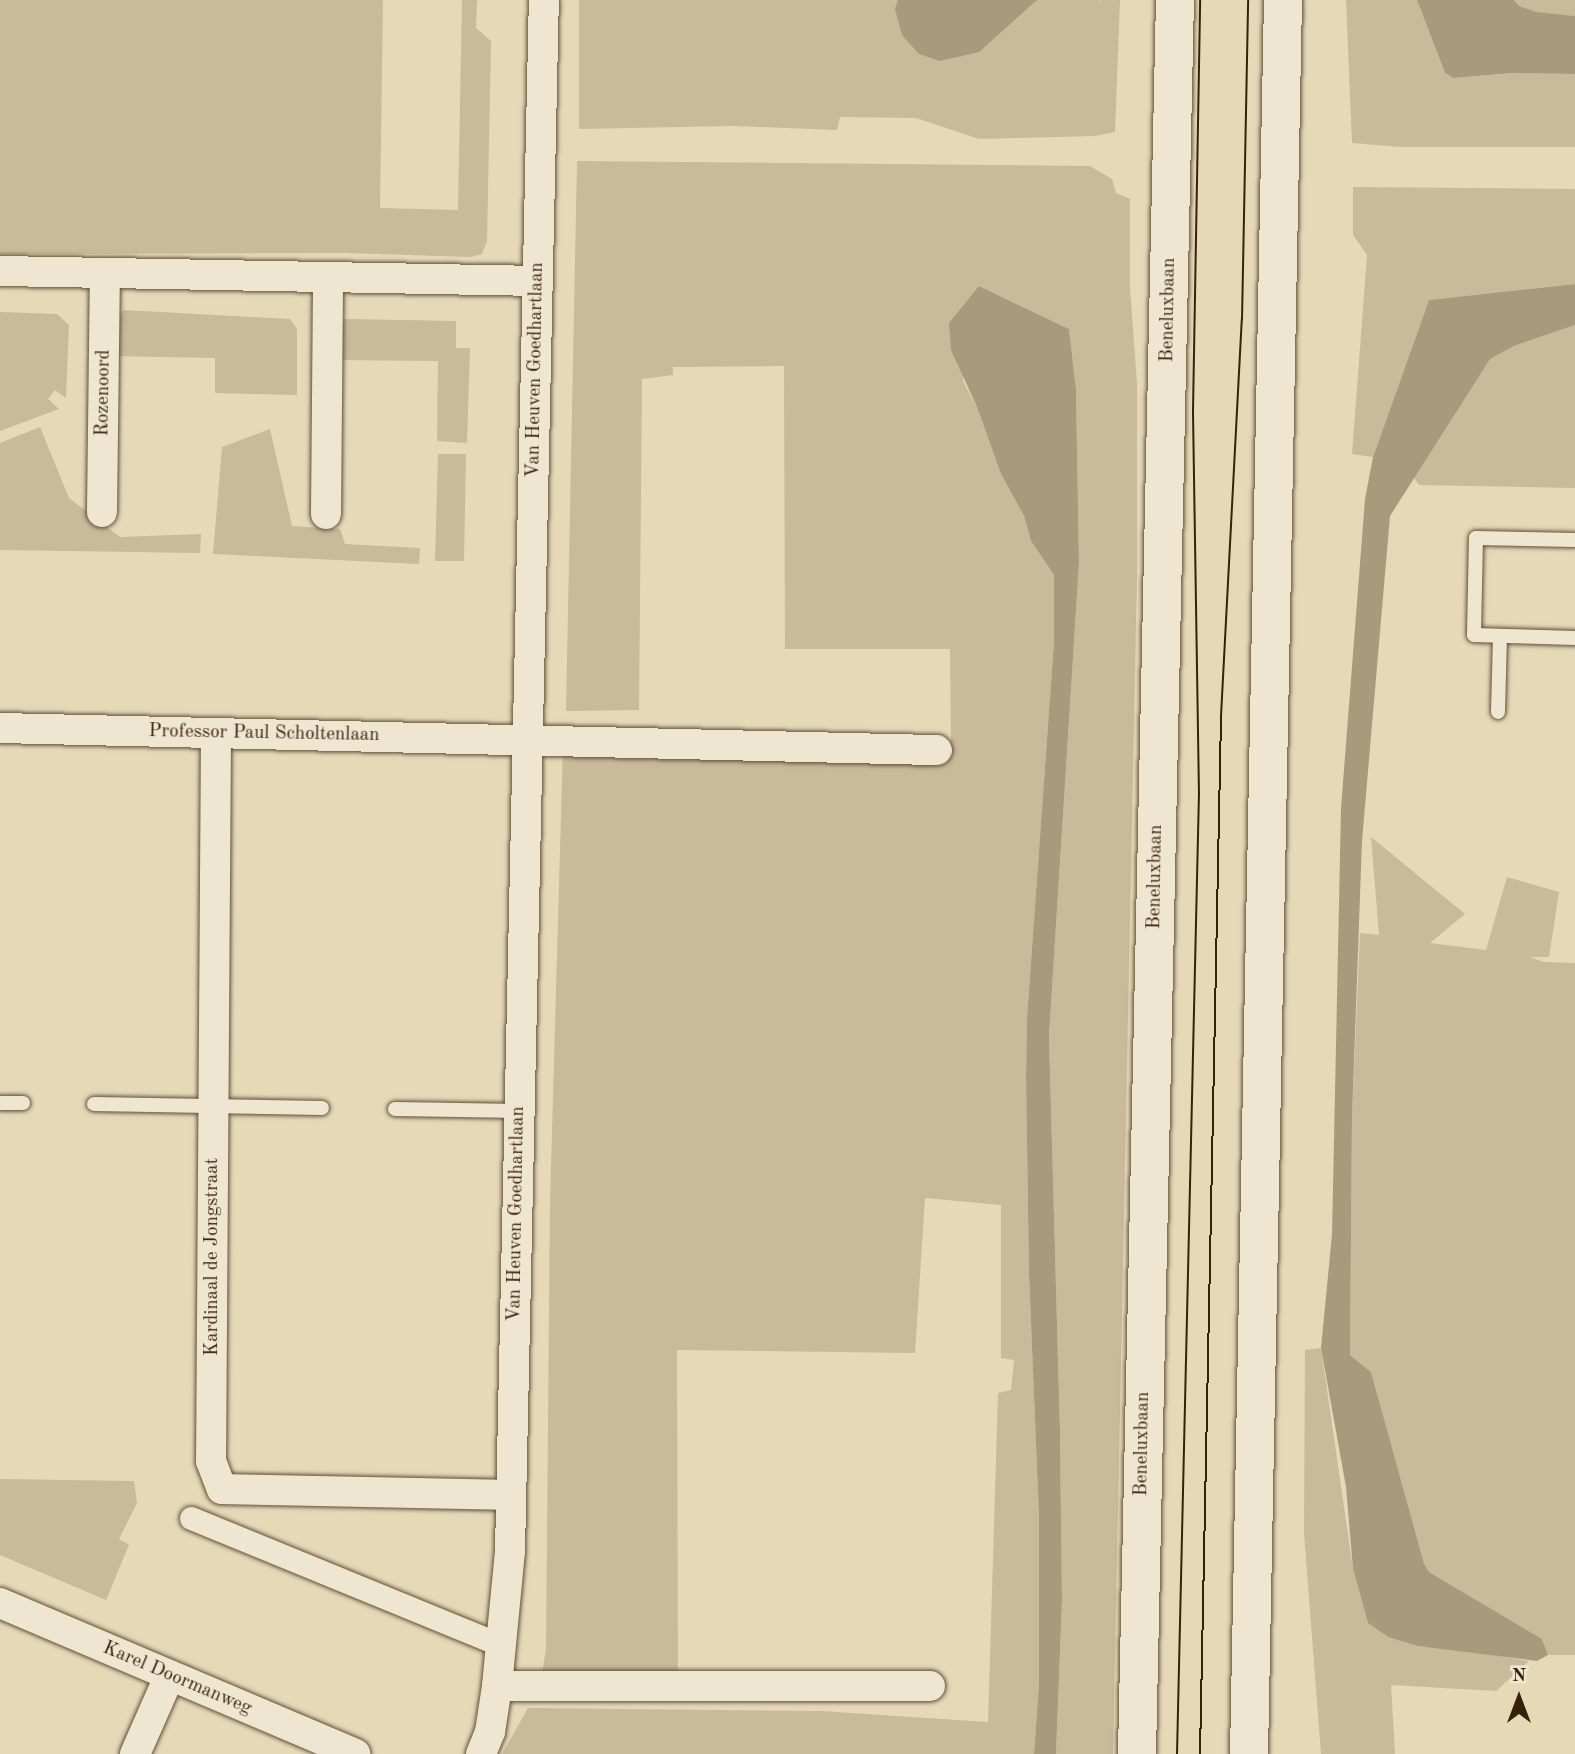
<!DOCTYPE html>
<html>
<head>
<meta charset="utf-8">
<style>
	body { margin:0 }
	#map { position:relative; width:1575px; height:1754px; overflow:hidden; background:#e6d9b8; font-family:"Old Standard TT",serif }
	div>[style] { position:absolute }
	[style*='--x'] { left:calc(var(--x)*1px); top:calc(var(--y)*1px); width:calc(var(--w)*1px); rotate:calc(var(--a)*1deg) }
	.green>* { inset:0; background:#c8ba9a }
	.water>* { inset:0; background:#aa9a7d }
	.roads { filter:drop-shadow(0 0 2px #634f36) drop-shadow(0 0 2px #634f36) }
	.service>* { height:14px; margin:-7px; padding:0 7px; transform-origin:7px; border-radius:7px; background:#efe6d1 }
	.pedestrian>* { height:23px; margin:-11.5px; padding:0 11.5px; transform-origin:11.5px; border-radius:11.5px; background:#efe6d1 }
	.minor>* { height:30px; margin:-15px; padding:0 15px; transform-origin:15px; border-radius:15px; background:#efe6d1 }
	.secondary>* { height:38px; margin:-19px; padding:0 19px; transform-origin:19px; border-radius:19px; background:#efe6d1 }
	.tram>* { height:2px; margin:-1px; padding:0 1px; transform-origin:1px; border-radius:1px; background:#37210a }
	span { translate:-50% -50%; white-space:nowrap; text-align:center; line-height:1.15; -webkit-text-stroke:5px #efe6d1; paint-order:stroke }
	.street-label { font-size:19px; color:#37210a }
	.north { position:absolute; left:1484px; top:1663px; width:70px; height:70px; -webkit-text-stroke:5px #efe6d1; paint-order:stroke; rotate:0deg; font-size:19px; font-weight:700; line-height:28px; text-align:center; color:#37210a }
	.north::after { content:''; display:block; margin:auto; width:24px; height:32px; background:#37210a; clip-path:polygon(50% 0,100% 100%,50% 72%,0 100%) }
</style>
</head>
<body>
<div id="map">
	<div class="green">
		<div style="clip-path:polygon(0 0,383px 0,380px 208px,458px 210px,462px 0,477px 0,476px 28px,491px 41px,487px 241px,482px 254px,471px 257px,345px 253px,0 254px)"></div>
		<div style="clip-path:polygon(579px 0,1100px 0,1101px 4px,1101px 0,1120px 0,1115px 132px,1095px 136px,979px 139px,916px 118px,840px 117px,837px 130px,733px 126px,579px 129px)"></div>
		<div style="clip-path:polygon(1346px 0,1417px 0,1445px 73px,1453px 78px,1512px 73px,1575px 74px,1575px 147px,1401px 147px,1352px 143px)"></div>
		<div style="clip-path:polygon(1514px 0,1575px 0,1575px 16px,1537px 13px,1519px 6px)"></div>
		<div style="clip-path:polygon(577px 161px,1090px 166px,1112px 179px,1116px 193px,1130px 199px,1130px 288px,1137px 383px,1137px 576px,1113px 1754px,1056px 1754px,1062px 1601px,1060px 1430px,1049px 1036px,1079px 563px,1076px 389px,1069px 329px,979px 286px,963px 381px,977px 407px,1001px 474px,1024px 516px,1031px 541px,1054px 575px,1054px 641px,1027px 1018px,1026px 1077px,1029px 1275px,1039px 1517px,1039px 1684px,1034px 1754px,502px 1754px,528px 1708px,821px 1711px,988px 1722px,998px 1393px,1011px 1390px,1014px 1360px,1001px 1358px,1001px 1205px,925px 1198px,915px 1353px,677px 1350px,678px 1678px,541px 1680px,546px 1649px,550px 1202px,563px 744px,748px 745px,951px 741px,950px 649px,785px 649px,784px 366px,673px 367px,673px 375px,642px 379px,639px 710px,566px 711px)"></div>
		<div style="clip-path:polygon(1353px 187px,1575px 189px,1575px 284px,1429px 300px,1373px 457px,1352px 454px,1367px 255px,1353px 235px)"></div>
		<div style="clip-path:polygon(124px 310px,290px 319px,297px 329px,297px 395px,215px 393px,215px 358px,112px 356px,114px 321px)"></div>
		<div style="clip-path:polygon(0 312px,57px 314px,69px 325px,66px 398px,55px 390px,48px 399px,59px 409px,0 431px)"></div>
		<div style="clip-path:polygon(345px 319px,456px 321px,456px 348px,470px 348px,467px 443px,437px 441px,438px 361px,334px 360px,334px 332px)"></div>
		<div style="clip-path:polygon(1575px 325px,1575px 488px,1419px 485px,1414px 478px,1424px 458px,1490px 359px,1514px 346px)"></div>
		<div style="clip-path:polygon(40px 427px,69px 498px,120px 537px,201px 534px,200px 553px,0 550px,0 443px)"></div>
		<div style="clip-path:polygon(270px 429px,292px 526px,340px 529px,345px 544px,420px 548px,419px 564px,213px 554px,222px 447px)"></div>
		<div style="clip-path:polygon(438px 454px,466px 454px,464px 561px,435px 561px)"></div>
		<div style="clip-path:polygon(1371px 837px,1465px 914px,1430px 943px,1486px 950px,1507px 877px,1559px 892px,1549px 957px,1530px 957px,1544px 962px,1575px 963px,1575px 1655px,1548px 1655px,1542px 1639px,1429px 1572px,1423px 1564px,1371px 1372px,1350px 1355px,1352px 1117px,1360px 933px,1379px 935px)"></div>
		<div style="clip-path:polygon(1321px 1348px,1353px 1569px,1368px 1623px,1388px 1637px,1529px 1661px,1496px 1691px,1391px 1685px,1395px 1754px,1321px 1754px,1304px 1533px,1305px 1350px)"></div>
		<div style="clip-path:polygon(0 1479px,134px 1481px,137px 1503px,119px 1539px,129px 1545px,106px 1600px,0 1555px)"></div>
	</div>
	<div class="water">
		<div style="clip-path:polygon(898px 0,1037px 0,979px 52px,940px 61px,919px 54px,902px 35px,895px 9px)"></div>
		<div style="clip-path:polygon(1417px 0,1514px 0,1519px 6px,1536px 12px,1575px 16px,1575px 74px,1512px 73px,1453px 78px,1445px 73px)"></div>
		<div style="clip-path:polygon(1575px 284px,1575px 325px,1514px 346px,1490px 359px,1390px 516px,1362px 841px,1352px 1117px,1350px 1355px,1371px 1372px,1424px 1564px,1429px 1572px,1542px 1639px,1548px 1655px,1537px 1661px,1418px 1646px,1388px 1637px,1368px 1623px,1353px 1569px,1346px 1487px,1321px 1348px,1332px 1234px,1341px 808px,1365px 499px,1373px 457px,1429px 300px)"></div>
		<div style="clip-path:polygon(979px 286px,1069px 329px,1076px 389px,1079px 563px,1049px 1036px,1060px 1430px,1062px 1601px,1056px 1754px,1034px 1754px,1039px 1684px,1039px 1517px,1029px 1275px,1026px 1077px,1027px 1018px,1054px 641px,1054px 575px,1031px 541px,1024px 516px,1001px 474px,977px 407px,951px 350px,949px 323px)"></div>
	</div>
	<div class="roads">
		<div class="service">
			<div style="--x:1575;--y:540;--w:99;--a:-178.8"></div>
			<div style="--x:1476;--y:538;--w:97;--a:91.2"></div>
			<div style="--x:1474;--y:635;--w:101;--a:1.7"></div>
			<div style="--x:1498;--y:712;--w:76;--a:-88.5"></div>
			<div style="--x:0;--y:1103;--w:23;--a:0"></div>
			<div style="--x:94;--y:1104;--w:228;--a:1"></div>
			<div style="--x:395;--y:1109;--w:124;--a:0.9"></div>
		</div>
		<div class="pedestrian">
			<div style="--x:191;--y:1518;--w:335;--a:22.3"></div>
		</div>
		<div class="minor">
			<div style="--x:0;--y:271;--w:538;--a:1.06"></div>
			<div style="--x:102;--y:512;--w:239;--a:-89.3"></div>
			<div style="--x:326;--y:514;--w:237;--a:-89.5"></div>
			<div style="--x:0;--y:728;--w:937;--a:1.35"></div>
			<div style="--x:216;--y:733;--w:728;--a:90.39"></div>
			<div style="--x:211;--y:1461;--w:30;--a:69"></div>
			<div style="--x:222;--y:1489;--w:289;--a:1.2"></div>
			<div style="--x:0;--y:1603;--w:386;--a:23"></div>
			<div style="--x:497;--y:1686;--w:433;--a:0"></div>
			<div style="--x:135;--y:1754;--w:84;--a:-66.2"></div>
			<div style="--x:481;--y:1754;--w:24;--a:-68"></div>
			<div style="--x:490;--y:1732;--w:47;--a:-81.3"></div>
			<div style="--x:497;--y:1686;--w:135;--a:-84.5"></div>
			<div style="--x:510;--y:1552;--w:1552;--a:-88.75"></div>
		</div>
		<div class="secondary">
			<div style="--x:1137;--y:1754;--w:1754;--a:-88.76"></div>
			<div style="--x:1249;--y:1754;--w:1754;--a:-88.89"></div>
		</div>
	</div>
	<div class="tram">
		<div style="--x:1177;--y:1754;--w:959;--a:-88.69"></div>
		<div style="--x:1199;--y:795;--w:385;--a:-90.9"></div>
		<div style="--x:1193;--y:410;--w:410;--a:-89"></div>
		<div style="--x:1200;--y:1754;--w:1038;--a:-88.84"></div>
		<div style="--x:1221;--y:716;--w:397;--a:-87"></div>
		<div style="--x:1242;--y:320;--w:320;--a:-88.9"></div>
	</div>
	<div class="street-label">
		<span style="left:1169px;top:310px;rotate:-89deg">Beneluxbaan</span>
		<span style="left:536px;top:370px;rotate:-89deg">Van Heuven Goedhartlaan</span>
		<span style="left:104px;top:393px;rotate:-89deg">Rozenoord</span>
		<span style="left:264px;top:734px;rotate:1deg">Professor Paul Scholtenlaan</span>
		<span style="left:1156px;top:877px;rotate:-89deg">Beneluxbaan</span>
		<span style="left:517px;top:1214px;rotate:-89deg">Van Heuven Goedhartlaan</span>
		<span style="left:213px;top:1257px;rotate:-90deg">Kardinaal de Jongstraat</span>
		<span style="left:1143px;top:1444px;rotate:-89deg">Beneluxbaan</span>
		<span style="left:177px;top:1679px;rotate:23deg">Karel Doormanweg</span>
	</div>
	<div class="north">N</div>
</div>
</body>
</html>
